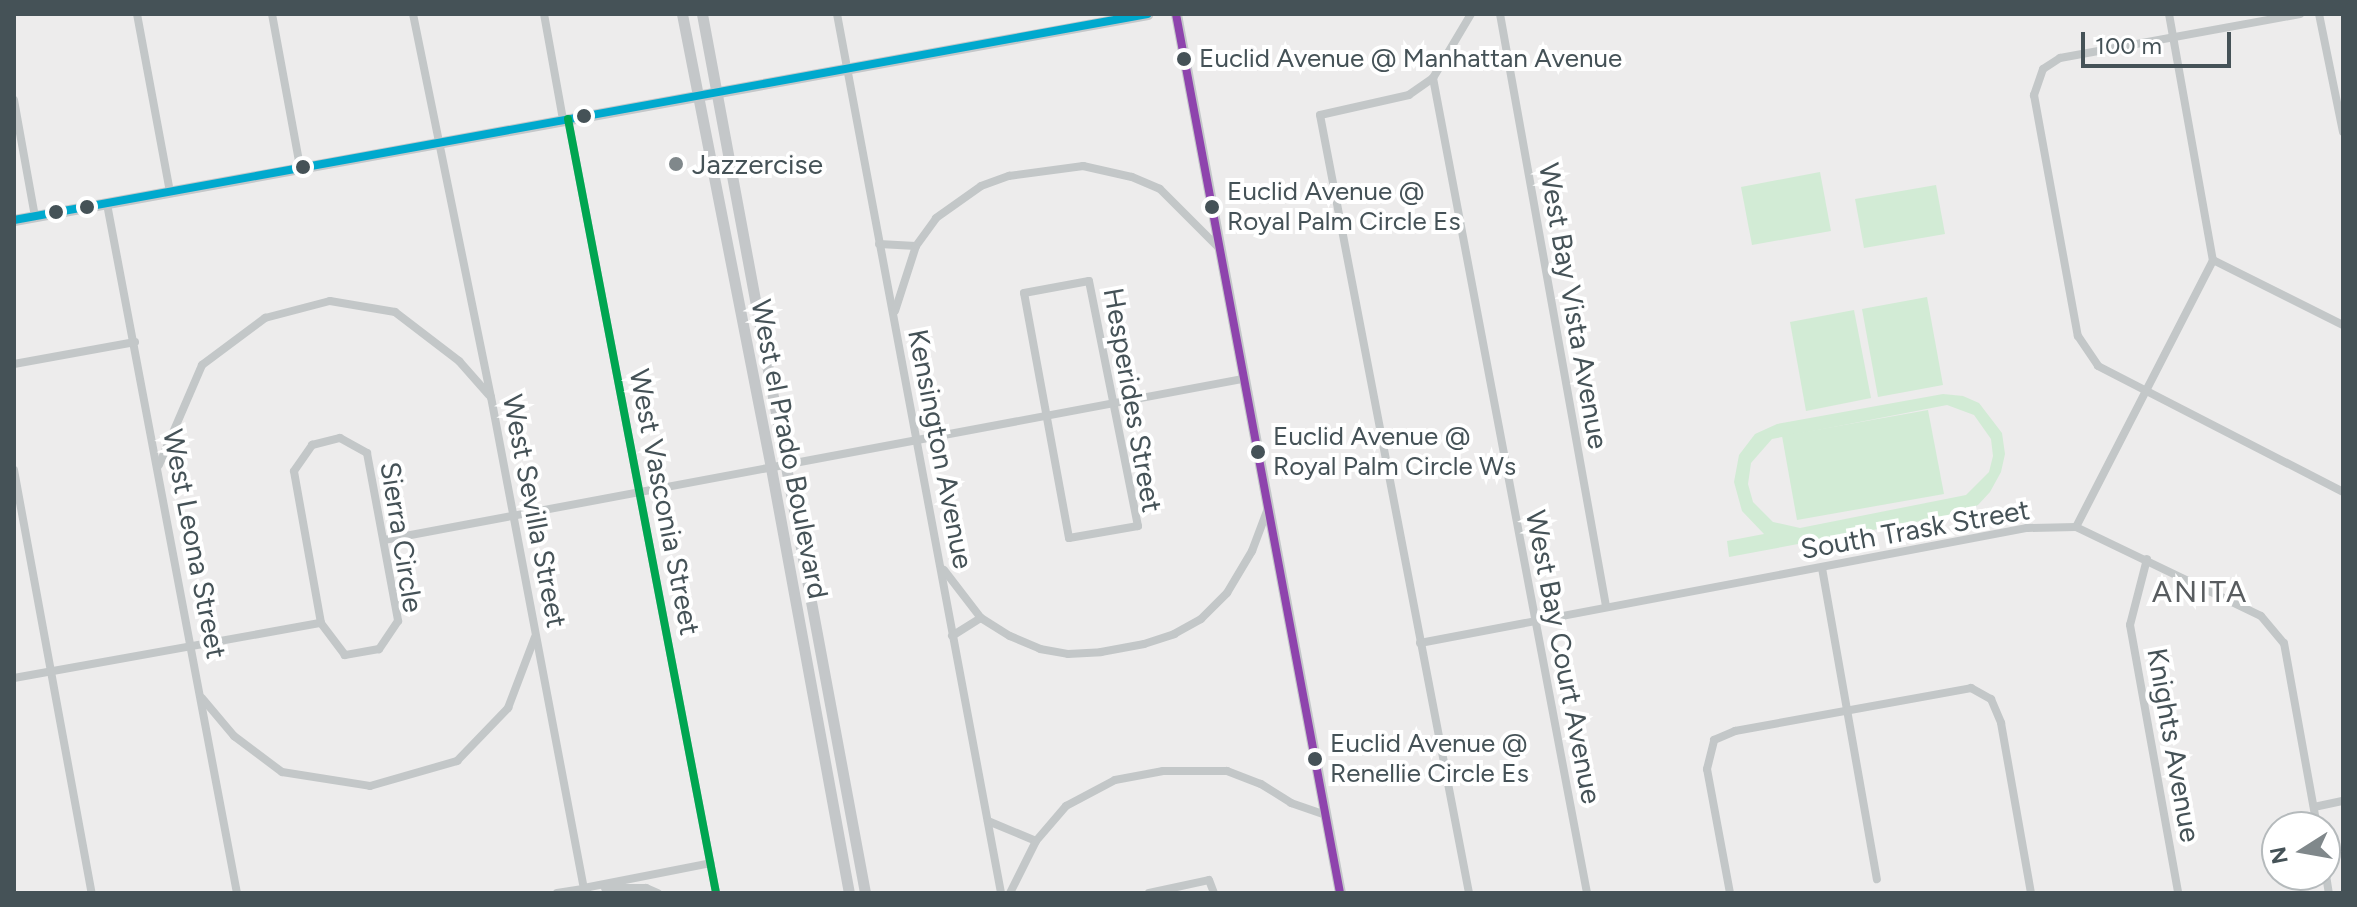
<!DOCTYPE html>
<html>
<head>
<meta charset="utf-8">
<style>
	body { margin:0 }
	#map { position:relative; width:2357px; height:907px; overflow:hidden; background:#edecec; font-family:Figtree,sans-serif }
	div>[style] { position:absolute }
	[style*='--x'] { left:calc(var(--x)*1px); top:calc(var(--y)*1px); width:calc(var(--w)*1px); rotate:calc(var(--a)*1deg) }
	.green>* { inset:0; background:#d2ebd5 }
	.street>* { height:8px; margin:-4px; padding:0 4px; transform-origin:4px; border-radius:4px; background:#c3c7c8 }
	.secondary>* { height:11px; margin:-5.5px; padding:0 5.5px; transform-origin:5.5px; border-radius:5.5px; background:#c4c7c9 }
	.bus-1>* { height:8px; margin:-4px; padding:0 4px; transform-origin:4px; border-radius:4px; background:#8e44ad }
	.bus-2>* { height:8px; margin:-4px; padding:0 4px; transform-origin:4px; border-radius:4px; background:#00a9ce }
	.bus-3>* { height:8px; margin:-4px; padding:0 4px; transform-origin:4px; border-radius:4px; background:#00a651 }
	.dots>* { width:22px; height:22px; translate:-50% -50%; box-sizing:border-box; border:4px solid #fff; border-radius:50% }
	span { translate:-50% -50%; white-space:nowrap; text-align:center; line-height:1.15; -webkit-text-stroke:8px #fff; paint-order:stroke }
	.bus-label { font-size:26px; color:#455257 }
	.left { translate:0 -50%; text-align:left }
	.poi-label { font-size:28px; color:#455257 }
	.street-label { font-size:28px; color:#455257 }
	.neighbourhood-label { font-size:30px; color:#595d60; letter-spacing:2px }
	.frame { position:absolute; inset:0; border:16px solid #455257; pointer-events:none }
	.north { position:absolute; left:2261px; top:811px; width:80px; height:80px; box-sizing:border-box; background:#fff; border:2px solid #b5babc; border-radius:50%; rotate:259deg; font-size:22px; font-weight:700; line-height:32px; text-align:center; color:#455257 }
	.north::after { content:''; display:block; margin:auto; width:28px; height:36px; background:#80888b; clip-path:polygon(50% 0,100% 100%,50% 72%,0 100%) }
	.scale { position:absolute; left:2081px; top:32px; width:150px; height:36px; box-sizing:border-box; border:4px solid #455257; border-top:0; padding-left:10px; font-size:24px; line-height:28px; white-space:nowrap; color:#455257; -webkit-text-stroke:6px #fff; paint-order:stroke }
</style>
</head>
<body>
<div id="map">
	<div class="green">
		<div style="clip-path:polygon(1820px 172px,1831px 231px,1752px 245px,1741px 187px)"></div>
		<div style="clip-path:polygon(1936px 185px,1945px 234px,1864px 248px,1855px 199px)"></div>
		<div style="clip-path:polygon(1927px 297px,1943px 385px,1878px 397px,1862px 309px)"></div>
		<div style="clip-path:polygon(1854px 310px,1871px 398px,1806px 411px,1790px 322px)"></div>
		<div style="clip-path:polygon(evenodd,1943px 394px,1963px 396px,1979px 403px,2002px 433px,2005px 454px,2001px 472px,1990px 492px,1978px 505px,1958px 514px,1729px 557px,1727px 541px,1764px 534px,1742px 511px,1734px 482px,1739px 455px,1755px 434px,1777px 424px,1943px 394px,1947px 405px,1974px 415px,1991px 439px,1993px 456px,1989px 472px,1966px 495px,1800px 528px,1773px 522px,1753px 502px,1748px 484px,1751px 463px,1772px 439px,1947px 405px)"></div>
		<div style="clip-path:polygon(1928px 410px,1944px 494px,1797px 520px,1782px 436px)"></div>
	</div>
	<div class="street">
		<div style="--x:137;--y:14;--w:181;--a:79.5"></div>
		<div style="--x:272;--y:14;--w:156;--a:79.6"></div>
		<div style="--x:413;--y:14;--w:391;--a:78.5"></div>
		<div style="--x:491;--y:397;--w:500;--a:79.3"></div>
		<div style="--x:584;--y:888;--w:129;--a:-11.1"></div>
		<div style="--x:544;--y:14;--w:108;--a:79.8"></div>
		<div style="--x:837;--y:14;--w:894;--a:79.43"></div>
		<div style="--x:1471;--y:14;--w:74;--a:120.7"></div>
		<div style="--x:1433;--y:78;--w:829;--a:79.3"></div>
		<div style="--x:1500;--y:14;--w:601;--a:79.85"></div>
		<div style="--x:2169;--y:14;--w:250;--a:79.9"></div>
		<div style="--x:2300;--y:14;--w:244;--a:169.6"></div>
		<div style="--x:2060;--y:58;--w:20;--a:147"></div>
		<div style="--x:2043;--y:69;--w:28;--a:109"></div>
		<div style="--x:2034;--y:95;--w:245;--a:79.7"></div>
		<div style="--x:2078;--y:336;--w:36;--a:56"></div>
		<div style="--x:2098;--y:366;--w:276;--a:27.2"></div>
		<div style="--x:2319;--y:14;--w:120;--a:78.5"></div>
		<div style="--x:1433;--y:78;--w:29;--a:145"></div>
		<div style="--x:1409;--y:95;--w:91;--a:167.3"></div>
		<div style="--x:1320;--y:115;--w:792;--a:79.16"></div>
		<div style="--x:14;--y:100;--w:119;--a:79.8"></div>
		<div style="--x:568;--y:119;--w:788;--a:79.17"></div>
		<div style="--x:107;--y:204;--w:701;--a:79.32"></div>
		<div style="--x:879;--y:244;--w:37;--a:3"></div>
		<div style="--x:2213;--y:260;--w:145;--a:26.6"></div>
		<div style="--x:1089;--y:281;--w:250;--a:78.7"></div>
		<div style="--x:1138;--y:526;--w:70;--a:170.1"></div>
		<div style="--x:1069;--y:538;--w:249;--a:-100.4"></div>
		<div style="--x:1024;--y:293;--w:66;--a:-10.5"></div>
		<div style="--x:895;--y:311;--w:68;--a:-72.1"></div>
		<div style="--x:916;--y:246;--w:34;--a:-54"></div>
		<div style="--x:936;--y:218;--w:55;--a:-35.4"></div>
		<div style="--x:981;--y:186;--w:30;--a:-20"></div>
		<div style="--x:1009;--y:176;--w:75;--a:-7.7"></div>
		<div style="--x:1083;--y:166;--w:50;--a:12.7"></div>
		<div style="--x:1132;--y:177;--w:30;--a:23"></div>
		<div style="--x:1160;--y:189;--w:82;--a:45"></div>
		<div style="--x:14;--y:364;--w:123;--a:-10.3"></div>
		<div style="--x:340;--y:438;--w:31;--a:29"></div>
		<div style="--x:367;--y:453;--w:171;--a:79.5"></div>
		<div style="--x:398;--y:621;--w:34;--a:124"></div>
		<div style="--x:379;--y:649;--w:35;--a:170"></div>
		<div style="--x:345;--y:655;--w:40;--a:-127"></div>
		<div style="--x:321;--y:623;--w:154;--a:-100.1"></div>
		<div style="--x:294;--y:471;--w:32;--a:-55"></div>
		<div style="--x:312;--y:445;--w:29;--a:-14"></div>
		<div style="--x:159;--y:465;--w:109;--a:-66.7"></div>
		<div style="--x:202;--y:365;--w:79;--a:-36.7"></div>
		<div style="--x:265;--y:318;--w:67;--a:-14.7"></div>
		<div style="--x:330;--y:301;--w:66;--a:9.6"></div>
		<div style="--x:395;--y:312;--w:81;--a:37.4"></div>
		<div style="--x:459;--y:361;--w:45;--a:48.6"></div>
		<div style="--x:14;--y:470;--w:430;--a:79.6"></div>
		<div style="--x:2076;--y:527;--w:300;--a:-62.8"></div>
		<div style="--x:384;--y:540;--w:874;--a:-10.62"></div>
		<div style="--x:2147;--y:559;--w:68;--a:104.4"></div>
		<div style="--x:2130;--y:625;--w:272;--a:79.8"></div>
		<div style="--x:1822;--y:568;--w:316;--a:80"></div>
		<div style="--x:944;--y:570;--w:61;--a:52.4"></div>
		<div style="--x:981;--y:618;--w:34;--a:32"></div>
		<div style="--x:1010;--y:636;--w:33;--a:23"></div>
		<div style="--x:1040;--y:649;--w:28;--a:10"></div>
		<div style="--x:1068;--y:654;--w:33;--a:-3"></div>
		<div style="--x:1101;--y:652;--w:44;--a:-10.5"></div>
		<div style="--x:1144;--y:644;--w:32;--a:-18"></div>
		<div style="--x:1174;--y:634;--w:31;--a:-29"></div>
		<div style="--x:1201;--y:619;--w:37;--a:-45"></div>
		<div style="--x:1227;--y:593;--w:49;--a:-59.2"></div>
		<div style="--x:1252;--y:551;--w:43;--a:-69.4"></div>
		<div style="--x:952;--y:636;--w:34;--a:-32"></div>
		<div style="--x:1420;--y:643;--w:618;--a:-10.73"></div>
		<div style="--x:2027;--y:528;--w:49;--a:-1.2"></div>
		<div style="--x:2076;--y:527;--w:205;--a:25.7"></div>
		<div style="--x:2261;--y:616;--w:35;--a:50"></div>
		<div style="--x:2284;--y:643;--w:187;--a:79.8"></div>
		<div style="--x:14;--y:678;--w:312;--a:-10.2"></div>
		<div style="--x:202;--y:698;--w:50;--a:49.9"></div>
		<div style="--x:234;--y:736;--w:60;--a:36.9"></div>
		<div style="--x:282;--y:772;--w:89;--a:9"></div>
		<div style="--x:370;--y:786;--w:91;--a:-16"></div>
		<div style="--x:457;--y:761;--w:74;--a:-46.1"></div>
		<div style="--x:508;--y:708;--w:76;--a:-69.2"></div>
		<div style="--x:2314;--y:807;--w:30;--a:-12"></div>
		<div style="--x:988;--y:821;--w:52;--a:22.6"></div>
		<div style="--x:2325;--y:869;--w:24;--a:81"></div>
		<div style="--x:605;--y:888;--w:41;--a:0"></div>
		<div style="--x:646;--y:888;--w:13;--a:23"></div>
		<div style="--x:557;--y:893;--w:31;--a:-9"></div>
		<div style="--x:1010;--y:893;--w:58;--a:-63.4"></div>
		<div style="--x:1036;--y:841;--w:46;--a:-49.4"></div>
		<div style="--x:1066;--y:806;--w:55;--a:-28"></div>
		<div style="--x:1115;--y:780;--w:49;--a:-10.6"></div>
		<div style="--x:1163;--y:771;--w:64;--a:0"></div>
		<div style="--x:1227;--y:771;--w:36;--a:21"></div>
		<div style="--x:1261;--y:784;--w:36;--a:32"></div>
		<div style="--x:1291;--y:803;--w:36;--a:19"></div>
		<div style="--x:1149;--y:893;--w:61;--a:-12.2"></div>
		<div style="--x:1209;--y:880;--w:14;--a:69"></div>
		<div style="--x:1730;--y:893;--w:126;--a:-100.5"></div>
		<div style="--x:1707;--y:769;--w:30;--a:-76"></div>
		<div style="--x:1714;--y:740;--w:23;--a:-23"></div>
		<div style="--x:1735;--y:731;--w:240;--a:-10.3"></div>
		<div style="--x:1971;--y:688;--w:23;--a:29"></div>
		<div style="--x:1991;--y:699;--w:26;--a:67"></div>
		<div style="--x:2001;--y:723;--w:173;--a:80"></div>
	</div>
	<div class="secondary">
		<div style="--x:682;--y:14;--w:463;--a:78.9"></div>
		<div style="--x:771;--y:468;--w:432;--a:79.6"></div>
		<div style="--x:702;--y:14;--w:894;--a:79.49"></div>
		<div style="--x:1176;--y:14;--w:894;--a:79.43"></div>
		<div style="--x:14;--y:220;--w:1152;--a:-10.3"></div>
	</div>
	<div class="bus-1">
		<div style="--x:1176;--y:14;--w:894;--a:79.43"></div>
	</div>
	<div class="bus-2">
		<div style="--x:14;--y:220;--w:1152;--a:-10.3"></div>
	</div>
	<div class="bus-3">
		<div style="--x:568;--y:119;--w:788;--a:79.17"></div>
	</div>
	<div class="dots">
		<div style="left:1184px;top:59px;background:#455257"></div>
		<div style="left:584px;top:116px;background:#455257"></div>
		<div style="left:676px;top:164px;background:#80888b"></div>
		<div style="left:303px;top:167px;background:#455257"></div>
		<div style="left:87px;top:207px;background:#455257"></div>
		<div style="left:1212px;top:207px;background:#455257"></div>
		<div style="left:56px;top:212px;background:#455257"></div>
		<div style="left:1258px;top:452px;background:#455257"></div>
		<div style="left:1315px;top:759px;background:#455257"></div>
	</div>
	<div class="bus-label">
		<span class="left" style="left:1199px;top:59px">Euclid Avenue @ Manhattan Avenue</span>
		<span class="left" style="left:1227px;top:207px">Euclid Avenue @<br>Royal Palm Circle Es</span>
		<span class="left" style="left:1273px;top:452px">Euclid Avenue @<br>Royal Palm Circle Ws</span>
		<span class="left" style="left:1330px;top:759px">Euclid Avenue @<br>Renellie Circle Es</span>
	</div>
	<div class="poi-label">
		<span class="left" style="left:692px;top:164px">Jazzercise</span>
	</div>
	<div class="street-label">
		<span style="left:1574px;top:306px;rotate:80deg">West Bay Vista Avenue</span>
		<span style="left:1133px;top:400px;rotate:80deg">Hesperides Street</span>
		<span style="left:790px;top:449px;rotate:79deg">West el Prado Boulevard</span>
		<span style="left:941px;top:449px;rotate:79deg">Kensington Avenue</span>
		<span style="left:665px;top:502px;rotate:79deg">West Vasconia Street</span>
		<span style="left:535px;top:511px;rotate:79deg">West Sevilla Street</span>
		<span style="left:1915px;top:529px;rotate:-10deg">South Trask Street</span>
		<span style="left:402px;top:537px;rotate:81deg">Sierra Circle</span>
		<span style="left:195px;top:544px;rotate:79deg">West Leona Street</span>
		<span style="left:1564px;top:657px;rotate:79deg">West Bay Court Avenue</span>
		<span style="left:2174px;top:745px;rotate:80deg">Knights Avenue</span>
	</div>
	<div class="neighbourhood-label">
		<span style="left:2200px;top:592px">ANITA</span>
	</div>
	<div class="frame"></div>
	<div class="north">N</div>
	<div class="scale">100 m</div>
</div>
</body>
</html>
